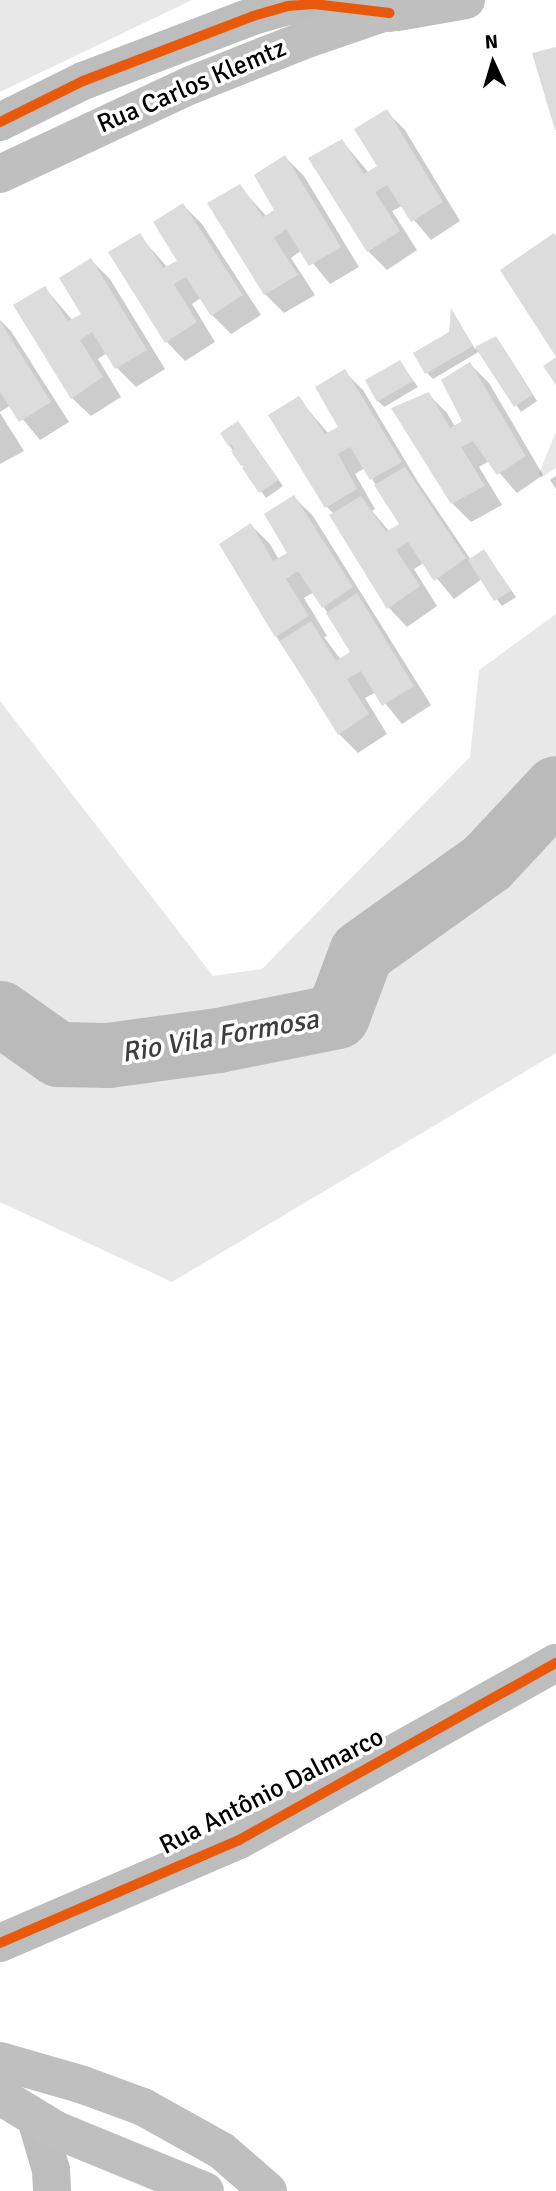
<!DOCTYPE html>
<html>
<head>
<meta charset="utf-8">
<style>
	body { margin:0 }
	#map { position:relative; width:556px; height:2191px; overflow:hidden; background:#fff; font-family:Signika,sans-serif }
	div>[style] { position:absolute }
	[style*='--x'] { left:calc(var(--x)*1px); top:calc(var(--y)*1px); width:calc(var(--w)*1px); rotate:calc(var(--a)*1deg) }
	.green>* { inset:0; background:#e8e8e8 }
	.shadow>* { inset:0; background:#0003 }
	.river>* { height:65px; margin:-32.5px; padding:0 32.5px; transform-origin:32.5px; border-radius:32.5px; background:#bababa }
	.building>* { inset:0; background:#dcdcdc }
	.minor>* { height:38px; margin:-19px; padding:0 19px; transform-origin:19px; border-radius:19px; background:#bdbdbd }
	.tertiary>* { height:38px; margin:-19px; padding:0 19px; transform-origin:19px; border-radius:19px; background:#bdbdbd }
	.secondary>* { height:38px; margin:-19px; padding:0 19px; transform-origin:19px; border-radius:19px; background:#bfbfbf }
	.cycleway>* { height:10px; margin:-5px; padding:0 5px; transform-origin:5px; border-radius:5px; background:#e8590c }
	span { translate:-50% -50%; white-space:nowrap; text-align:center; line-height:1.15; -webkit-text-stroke:7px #fff; paint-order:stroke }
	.street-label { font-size:26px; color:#000 }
	.water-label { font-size:28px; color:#3e3e3e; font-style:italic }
	.north { position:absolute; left:458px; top:28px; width:70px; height:70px; -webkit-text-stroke:5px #fff; paint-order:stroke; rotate:356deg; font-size:19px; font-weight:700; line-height:28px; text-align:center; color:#000 }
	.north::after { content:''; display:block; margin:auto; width:24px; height:32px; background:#000; clip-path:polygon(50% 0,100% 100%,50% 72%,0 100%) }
</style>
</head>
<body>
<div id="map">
	<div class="green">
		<div style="clip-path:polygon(0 0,192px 0,0 92px)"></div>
		<div style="clip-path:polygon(556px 432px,556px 468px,541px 478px,539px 473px)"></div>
		<div style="clip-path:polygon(556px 614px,556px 1053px,172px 1282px,0 1202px,0 701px,213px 976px,262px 969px,470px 757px,479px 670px)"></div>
	</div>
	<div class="shadow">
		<div style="clip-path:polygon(386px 111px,405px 130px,460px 221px,431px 240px,402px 206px,392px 211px,417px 250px,387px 270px,368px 251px,311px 159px,342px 141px,369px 173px,379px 166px)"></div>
		<div style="clip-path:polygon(285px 157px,304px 176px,359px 267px,330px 284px,302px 250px,291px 258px,315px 295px,284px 313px,265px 294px,239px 186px,267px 217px,277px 211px)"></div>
		<div style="clip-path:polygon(183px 205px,202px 224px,261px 315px,231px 334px,212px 315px,201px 298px,192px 304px,215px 342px,185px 361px,167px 342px,111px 252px,139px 235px,168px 268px,179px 261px)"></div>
		<div style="clip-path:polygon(91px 260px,110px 279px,165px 369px,136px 387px,117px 368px,107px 353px,98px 359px,121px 397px,91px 416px,72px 398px,45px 288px,73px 321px,83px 315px)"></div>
		<div style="clip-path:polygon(453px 312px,475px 349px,495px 338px,501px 344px,537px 401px,521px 412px,480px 351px,433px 379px,427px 373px,451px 333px)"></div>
		<div style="clip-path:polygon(0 320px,11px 331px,69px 422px,40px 440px,11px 405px,0 412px)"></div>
		<div style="clip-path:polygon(400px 362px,418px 387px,384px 407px,378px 401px)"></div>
		<div style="clip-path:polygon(470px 364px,489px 383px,543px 475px,517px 493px,489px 461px,479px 467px,502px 505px,471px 522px,452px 503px,428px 394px,447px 413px,455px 427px,465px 422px)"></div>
		<div style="clip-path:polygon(evenodd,344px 371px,363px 390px,418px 482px,471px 560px,484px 551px,516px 597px,502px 606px,482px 579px,454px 599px,424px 563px,414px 569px,437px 606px,407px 627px,389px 608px,334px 514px,327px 507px,298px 398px,329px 434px,340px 428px,344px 371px,365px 468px,401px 524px,390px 532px,372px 511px,375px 509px,355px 474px,365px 468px)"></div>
		<div style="clip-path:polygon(0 413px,24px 451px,0 464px)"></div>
		<div style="clip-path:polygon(238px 423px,283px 486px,266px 498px,229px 445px)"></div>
		<div style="clip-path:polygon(556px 476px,556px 489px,550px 480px)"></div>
		<div style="clip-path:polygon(evenodd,294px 497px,313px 516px,431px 705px,402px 724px,376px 692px,365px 698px,387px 734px,358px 753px,339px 734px,276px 636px,251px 525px,270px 544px,279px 560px,289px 554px,294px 497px,314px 592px,353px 653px,341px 660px,324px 637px,327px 636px,304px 598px,314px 592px)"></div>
	</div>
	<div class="river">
		<div style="--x:0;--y:1013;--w:71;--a:35.3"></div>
		<div style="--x:58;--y:1054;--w:50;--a:1.1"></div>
		<div style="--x:108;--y:1055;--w:111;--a:-7.8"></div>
		<div style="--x:218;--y:1040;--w:121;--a:-11.4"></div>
		<div style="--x:337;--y:1016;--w:68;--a:-69.4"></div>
		<div style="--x:361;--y:952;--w:155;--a:-35.5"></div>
		<div style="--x:487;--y:862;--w:101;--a:-47"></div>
	</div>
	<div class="building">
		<div style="clip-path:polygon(556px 47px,556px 130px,555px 130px,532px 53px)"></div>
		<div style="clip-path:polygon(387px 109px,443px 202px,411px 222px,387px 185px,375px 192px,400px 231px,367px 252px,308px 158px,342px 139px,364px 174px,377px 166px,354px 129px)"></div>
		<div style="clip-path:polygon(285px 155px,341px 247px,309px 266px,286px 229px,274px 238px,298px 275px,264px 295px,207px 203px,240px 184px,263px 217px,274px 210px,254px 175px)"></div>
		<div style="clip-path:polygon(183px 203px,243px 295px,211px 316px,186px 277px,174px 284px,197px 322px,165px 343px,108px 252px,140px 233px,163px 268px,177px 261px,153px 222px)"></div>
		<div style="clip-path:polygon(554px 233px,556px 236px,556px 385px,543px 366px,556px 357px,500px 270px)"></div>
		<div style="clip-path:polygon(91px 258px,147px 350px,115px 369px,92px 332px,80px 340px,103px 377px,71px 399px,13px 305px,45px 286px,68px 321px,81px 314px,59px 278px)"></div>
		<div style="clip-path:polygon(451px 308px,473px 346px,425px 374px,413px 353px,449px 332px)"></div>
		<div style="clip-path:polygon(0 321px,51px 402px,19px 422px,0 392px)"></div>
		<div style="clip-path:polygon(496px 336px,532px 395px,514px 407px,475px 347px)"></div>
		<div style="clip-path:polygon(400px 360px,413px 381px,377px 402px,365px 380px)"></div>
		<div style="clip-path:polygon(470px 362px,526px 456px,497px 475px,473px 441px,461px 447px,485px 486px,451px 504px,391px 408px,429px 392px,450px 428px,462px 421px,441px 380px)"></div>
		<div style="clip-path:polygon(345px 369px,402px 462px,370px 480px,350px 447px,338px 454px,357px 489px,325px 508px,268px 415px,299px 396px,325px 434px,338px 427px,315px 387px)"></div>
		<div style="clip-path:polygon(238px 421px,279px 480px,259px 493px,242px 468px,244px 466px,241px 466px,231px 451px,234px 449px,231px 444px,228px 446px,220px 433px)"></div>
		<div style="clip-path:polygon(405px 467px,466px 558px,434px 581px,408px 542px,396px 550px,420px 586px,387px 609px,329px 515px,361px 496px,386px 532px,399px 524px,374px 485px)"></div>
		<div style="clip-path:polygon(294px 495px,353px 587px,322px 608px,298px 571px,286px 579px,309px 616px,275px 637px,219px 544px,251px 523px,273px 561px,287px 553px,264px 514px)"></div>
		<div style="clip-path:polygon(484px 549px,511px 591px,494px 601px,468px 560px)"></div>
		<div style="clip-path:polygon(357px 593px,414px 686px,382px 706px,361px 671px,347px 679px,369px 714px,338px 735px,280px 641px,311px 621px,336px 661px,350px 652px,326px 613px)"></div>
	</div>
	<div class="minor">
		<div style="--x:0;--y:122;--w:93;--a:-26.3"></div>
		<div style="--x:83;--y:81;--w:182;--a:-20.9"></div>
		<div style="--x:253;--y:16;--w:35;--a:-16"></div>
		<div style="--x:287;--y:6;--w:27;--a:-4"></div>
		<div style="--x:314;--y:4;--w:76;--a:6.8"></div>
		<div style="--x:0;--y:1943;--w:260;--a:-23.3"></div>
		<div style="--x:239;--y:1840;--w:363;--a:-29.2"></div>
	</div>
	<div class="tertiary">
		<div style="--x:36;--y:2119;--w:53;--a:73.6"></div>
		<div style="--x:51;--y:2170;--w:21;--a:87"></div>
	</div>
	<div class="secondary">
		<div style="--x:398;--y:12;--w:69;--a:-10"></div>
		<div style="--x:0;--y:174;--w:211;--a:-25"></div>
		<div style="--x:191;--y:85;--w:128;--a:-21.6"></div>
		<div style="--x:310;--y:38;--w:117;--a:-18.9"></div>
		<div style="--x:0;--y:2061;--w:86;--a:16.1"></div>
		<div style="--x:83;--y:2085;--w:64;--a:20.1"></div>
		<div style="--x:143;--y:2107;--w:90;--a:29.1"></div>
		<div style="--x:222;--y:2151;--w:61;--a:41"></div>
		<div style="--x:0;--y:2096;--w:66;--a:31.3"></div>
		<div style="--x:56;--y:2130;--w:161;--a:22.3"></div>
	</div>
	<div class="cycleway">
		<div style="--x:0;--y:122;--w:93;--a:-26.3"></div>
		<div style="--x:83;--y:81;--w:182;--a:-20.9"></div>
		<div style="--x:253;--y:16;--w:35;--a:-16"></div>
		<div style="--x:287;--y:6;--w:27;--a:-4"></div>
		<div style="--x:314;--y:4;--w:76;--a:6.8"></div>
		<div style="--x:0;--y:1943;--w:260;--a:-23.3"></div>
		<div style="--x:239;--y:1840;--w:363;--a:-29.2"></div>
	</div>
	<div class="street-label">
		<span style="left:192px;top:87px;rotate:-23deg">Rua Carlos Klemtz</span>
		<span style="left:272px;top:1792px;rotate:-27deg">Rua Antônio Dalmarco</span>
	</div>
	<div class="water-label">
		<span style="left:220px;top:1036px;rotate:-10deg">Rio Vila Formosa</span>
	</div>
	<div class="north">N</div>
</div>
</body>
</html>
